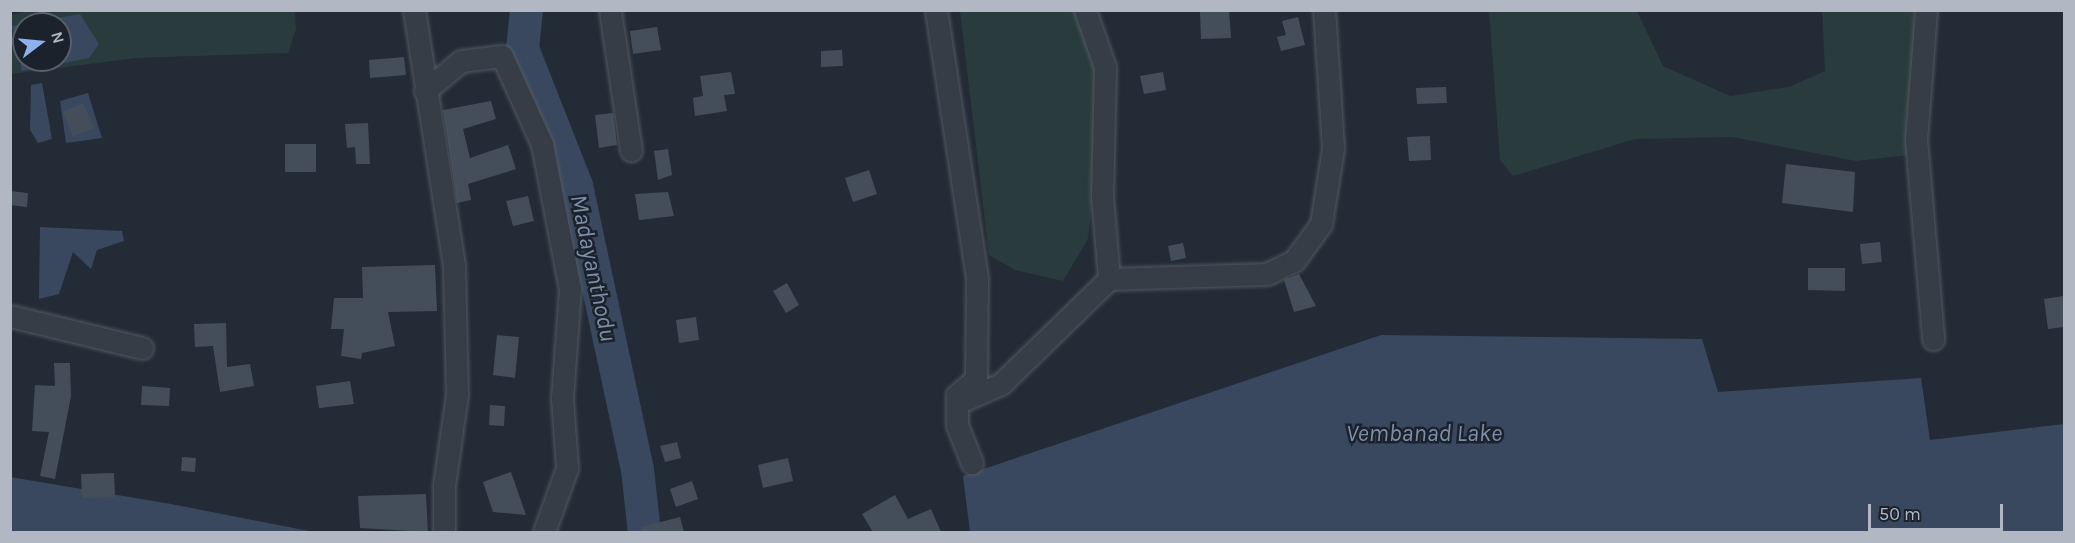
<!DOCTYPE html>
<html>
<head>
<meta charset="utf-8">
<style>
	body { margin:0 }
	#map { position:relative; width:2075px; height:543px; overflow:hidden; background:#232b36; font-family:Karla,sans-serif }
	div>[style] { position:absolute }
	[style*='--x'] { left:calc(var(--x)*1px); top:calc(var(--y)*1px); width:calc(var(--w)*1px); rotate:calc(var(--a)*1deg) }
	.green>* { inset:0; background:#293b3c }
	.water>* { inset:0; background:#39485f }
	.river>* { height:33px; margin:-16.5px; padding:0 16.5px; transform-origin:16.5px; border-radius:16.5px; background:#39485f }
	.building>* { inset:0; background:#444e5b }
	.roads { filter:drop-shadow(0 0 2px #515862) drop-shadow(0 0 2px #515862) }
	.minor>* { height:21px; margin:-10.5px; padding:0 10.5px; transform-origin:10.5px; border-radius:10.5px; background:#363d47 }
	span { translate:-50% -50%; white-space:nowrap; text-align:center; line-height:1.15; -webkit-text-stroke:5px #1b222c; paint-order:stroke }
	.water-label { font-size:24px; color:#7c8eaa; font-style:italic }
	.frame { position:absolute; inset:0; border:12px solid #b1b8c3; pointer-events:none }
	.north { position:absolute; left:12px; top:12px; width:60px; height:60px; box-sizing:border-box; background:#1b222c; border:2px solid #575e68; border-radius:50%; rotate:74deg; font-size:16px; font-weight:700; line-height:24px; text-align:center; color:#b1b8c3 }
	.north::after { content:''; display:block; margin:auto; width:21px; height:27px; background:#8cb1ee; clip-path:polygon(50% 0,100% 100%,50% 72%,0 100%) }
	.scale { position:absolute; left:1868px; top:504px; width:135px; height:27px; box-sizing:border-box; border:3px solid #b1b8c3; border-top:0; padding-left:8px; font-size:18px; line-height:21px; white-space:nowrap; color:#b1b8c3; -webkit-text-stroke:4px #1b222c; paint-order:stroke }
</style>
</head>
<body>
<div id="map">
	<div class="green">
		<div style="clip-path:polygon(evenodd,33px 10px,295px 10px,296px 29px,288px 53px,136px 58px,11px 74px,10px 15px,33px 10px,24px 24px,60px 24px,60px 60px,24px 60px,24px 24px)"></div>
		<div style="clip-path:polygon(960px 11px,1085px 11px,1104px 94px,1088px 239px,1063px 281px,1015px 270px,989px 255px)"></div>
		<div style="clip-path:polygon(1489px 11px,1637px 11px,1663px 66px,1730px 96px,1789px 87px,1825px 71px,1822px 11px,1914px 11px,1918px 154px,1856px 161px,1732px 137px,1635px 139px,1513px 176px,1500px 160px)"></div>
	</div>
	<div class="water">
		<div style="clip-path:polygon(evenodd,80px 14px,99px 44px,89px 58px,22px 71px,12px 26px,80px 14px,24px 24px,60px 24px,60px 60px,24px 60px,24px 24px)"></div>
		<div style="clip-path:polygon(42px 83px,52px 139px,38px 143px,30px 130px,31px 85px)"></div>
		<div style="clip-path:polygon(88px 93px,102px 138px,66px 143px,60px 101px)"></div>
		<div style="clip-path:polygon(40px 227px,122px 231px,124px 241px,97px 250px,91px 269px,73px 252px,59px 294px,39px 299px)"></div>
		<div style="clip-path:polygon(1381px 335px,1702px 339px,1718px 392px,1921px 378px,1930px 440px,2064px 424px,2064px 532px,970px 532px,963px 476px)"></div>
		<div style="clip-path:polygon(10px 477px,171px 504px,314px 532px,11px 532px)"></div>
	</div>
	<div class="river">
		<div style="--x:526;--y:10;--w:38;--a:96"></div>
		<div style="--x:522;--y:48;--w:147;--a:68.5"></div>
		<div style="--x:576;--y:185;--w:290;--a:77.9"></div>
		<div style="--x:637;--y:469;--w:63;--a:83.7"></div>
	</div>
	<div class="building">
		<div style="clip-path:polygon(1229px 10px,1231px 38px,1201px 39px,1200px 12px)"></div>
		<div style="clip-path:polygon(1298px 17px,1305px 45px,1281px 51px,1277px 37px,1286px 35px,1282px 21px)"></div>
		<div style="clip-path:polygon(657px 27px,661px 50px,633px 54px,630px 31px)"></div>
		<div style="clip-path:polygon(842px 50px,843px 66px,821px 67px,821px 51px)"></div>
		<div style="clip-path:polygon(404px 57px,406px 75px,370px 78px,369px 60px)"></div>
		<div style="clip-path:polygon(731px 72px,735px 94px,724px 95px,727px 111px,695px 116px,693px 98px,703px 96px,700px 76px)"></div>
		<div style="clip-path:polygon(1163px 72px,1166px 90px,1144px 94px,1140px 76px)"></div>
		<div style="clip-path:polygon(1446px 87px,1447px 103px,1417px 104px,1416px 88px)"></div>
		<div style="clip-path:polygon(491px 101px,496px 119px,463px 129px,470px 158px,508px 145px,516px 169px,468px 184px,471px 200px,457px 203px,443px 110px)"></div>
		<div style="clip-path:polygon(83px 103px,94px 128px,73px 137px,63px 112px)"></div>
		<div style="clip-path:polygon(613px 113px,617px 145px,599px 148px,595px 115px)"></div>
		<div style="clip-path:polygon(368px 123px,370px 164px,356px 164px,355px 147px,347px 148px,345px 124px)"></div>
		<div style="clip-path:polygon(1430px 136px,1431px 160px,1409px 161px,1407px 137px)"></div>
		<div style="clip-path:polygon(285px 144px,316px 144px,316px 172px,285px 172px)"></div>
		<div style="clip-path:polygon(668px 149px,672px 175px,658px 180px,654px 151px)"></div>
		<div style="clip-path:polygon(1786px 164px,1855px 172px,1853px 212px,1782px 203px)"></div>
		<div style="clip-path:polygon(869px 170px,877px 194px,853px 202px,845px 178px)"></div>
		<div style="clip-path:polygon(10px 191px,28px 193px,27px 207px,10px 205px)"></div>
		<div style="clip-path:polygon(668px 192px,674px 216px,639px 220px,635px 194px)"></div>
		<div style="clip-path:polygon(528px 196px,534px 221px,513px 226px,506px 201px)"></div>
		<div style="clip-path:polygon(1880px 242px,1882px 262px,1862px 264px,1860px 244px)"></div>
		<div style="clip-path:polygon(1183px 243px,1186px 258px,1171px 261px,1168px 246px)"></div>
		<div style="clip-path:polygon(435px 265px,437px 311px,388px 312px,395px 346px,362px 353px,361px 359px,341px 356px,344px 329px,331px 329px,334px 298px,363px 298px,362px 267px)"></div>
		<div style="clip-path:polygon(1808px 268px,1845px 268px,1845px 291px,1808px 290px)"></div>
		<div style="clip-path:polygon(1299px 274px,1316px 306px,1294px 312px,1284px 280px)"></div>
		<div style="clip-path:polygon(787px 283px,799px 305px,786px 313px,773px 291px)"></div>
		<div style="clip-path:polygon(2064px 296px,2064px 327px,2048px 329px,2044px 299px)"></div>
		<div style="clip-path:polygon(696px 317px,699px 340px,679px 343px,676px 320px)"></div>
		<div style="clip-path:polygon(226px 323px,227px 367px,250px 364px,254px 386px,220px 392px,213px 346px,195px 347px,194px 324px)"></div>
		<div style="clip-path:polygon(497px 335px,519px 337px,515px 378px,493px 375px)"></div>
		<div style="clip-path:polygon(54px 363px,70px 363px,71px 396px,55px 479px,40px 476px,49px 432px,32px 431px,35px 385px,55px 386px)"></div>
		<div style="clip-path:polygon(350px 381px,354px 404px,319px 408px,316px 386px)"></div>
		<div style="clip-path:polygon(142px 386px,170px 388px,169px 406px,141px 405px)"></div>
		<div style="clip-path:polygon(490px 405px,505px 406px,504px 426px,489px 425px)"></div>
		<div style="clip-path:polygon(677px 442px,681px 458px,665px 462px,660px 446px)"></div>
		<div style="clip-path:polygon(182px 457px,196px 458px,195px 472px,181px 471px)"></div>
		<div style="clip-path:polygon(788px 458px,793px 481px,763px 488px,758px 465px)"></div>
		<div style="clip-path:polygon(511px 472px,526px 515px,493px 512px,483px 482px)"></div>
		<div style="clip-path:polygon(114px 473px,115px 497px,82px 498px,81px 474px)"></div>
		<div style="clip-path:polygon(692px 481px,698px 499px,676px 507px,670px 489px)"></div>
		<div style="clip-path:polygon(426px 494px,428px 532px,360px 528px,358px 496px)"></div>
		<div style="clip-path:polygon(895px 495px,908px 519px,931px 509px,941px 532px,873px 532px,862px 514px)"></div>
		<div style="clip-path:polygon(680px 517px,684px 532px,641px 532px,641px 527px)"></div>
	</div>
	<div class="roads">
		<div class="minor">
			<div style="--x:414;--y:10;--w:258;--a:81.1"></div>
			<div style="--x:454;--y:265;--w:129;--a:88.7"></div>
			<div style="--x:457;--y:394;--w:92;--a:98.1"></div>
			<div style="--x:444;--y:485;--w:47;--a:90"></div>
			<div style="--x:610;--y:10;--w:142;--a:81.5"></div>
			<div style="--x:936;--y:10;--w:272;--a:81.3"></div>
			<div style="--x:977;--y:279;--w:100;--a:90.6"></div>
			<div style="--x:976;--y:379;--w:25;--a:140"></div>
			<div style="--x:957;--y:395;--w:30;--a:90"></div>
			<div style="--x:957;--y:425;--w:41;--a:68.5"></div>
			<div style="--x:1085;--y:10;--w:60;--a:70.7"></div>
			<div style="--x:1105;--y:67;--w:128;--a:91.3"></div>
			<div style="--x:1102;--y:195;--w:84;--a:85.2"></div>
			<div style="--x:1926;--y:10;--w:129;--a:94.4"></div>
			<div style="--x:1916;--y:139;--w:201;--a:85.1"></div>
			<div style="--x:425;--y:91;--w:47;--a:-39.8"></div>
			<div style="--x:461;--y:61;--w:41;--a:-7"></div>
			<div style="--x:502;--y:56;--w:97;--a:65.6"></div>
			<div style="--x:542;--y:144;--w:148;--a:79.1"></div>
			<div style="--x:570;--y:289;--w:109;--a:94.2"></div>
			<div style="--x:562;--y:398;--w:70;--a:85.9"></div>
			<div style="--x:567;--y:468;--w:68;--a:109.8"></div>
			<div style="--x:10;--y:316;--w:136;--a:13.6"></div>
			<div style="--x:957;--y:403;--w:48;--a:-23.4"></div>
			<div style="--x:1001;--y:384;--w:151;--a:-44.2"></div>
			<div style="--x:1109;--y:279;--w:158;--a:-1.8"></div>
			<div style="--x:1267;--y:274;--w:30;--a:-26"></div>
			<div style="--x:1294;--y:261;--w:46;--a:-53.9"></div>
			<div style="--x:1321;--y:224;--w:77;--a:-81"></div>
			<div style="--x:1333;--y:148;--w:138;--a:-93.7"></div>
		</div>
	</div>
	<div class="water-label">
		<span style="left:593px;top:268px;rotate:78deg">Madayanthodu</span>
		<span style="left:1424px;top:434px">Vembanad Lake</span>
	</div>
	<div class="frame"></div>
	<div class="north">N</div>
	<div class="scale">50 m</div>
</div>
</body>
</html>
